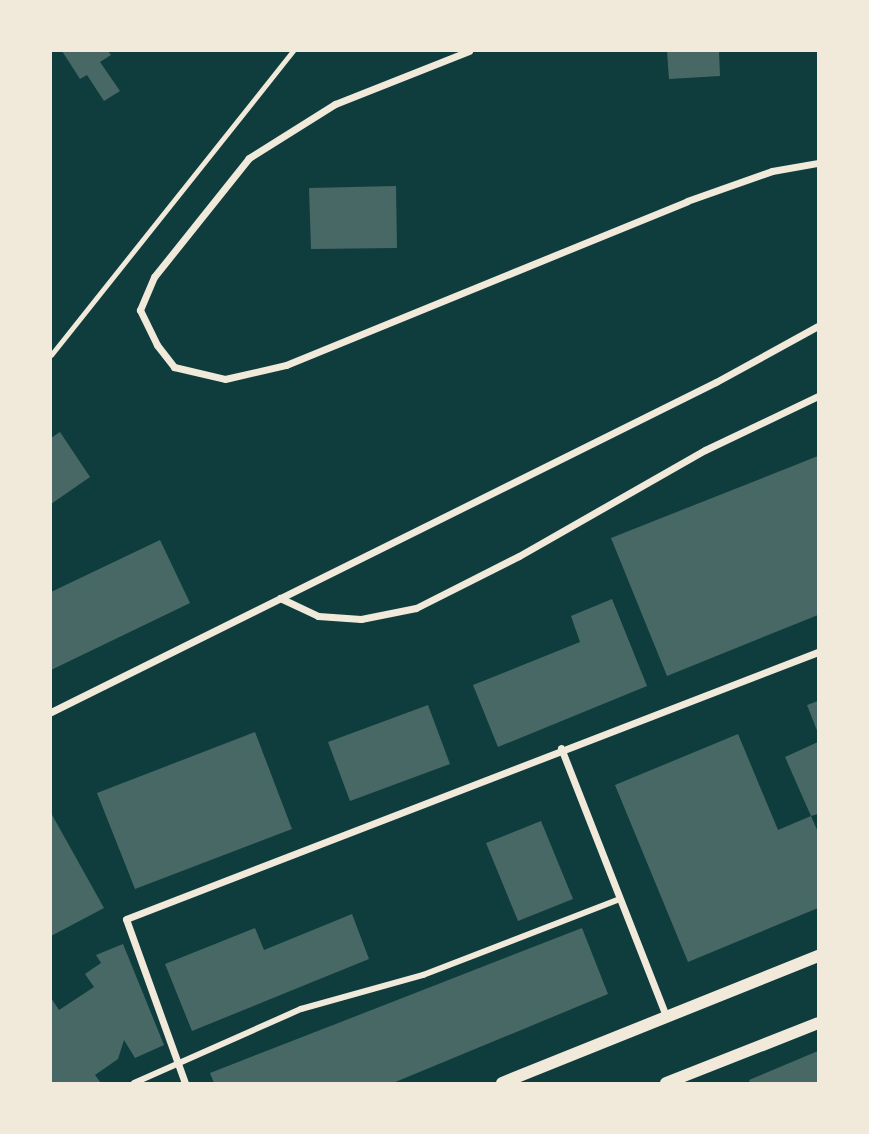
<!DOCTYPE html>
<html>
<head>
<meta charset="utf-8">
<style>
	body { margin:0 }
	#map { position:relative; width:869px; height:1134px; overflow:hidden; background:#0f3d3e; font-family:"Open Sans",sans-serif }
	div>[style] { position:absolute }
	[style*='--x'] { left:calc(var(--x)*1px); top:calc(var(--y)*1px); width:calc(var(--w)*1px); rotate:calc(var(--a)*1deg) }
	.building>* { inset:0; background:#486865 }
	.service>* { height:5px; margin:-2.5px; padding:0 2.5px; transform-origin:2.5px; border-radius:2.5px; background:#f1e9da }
	.pedestrian>* { height:6px; margin:-3px; padding:0 3px; transform-origin:3px; border-radius:3px; background:#f1e9da }
	.minor>* { height:7px; margin:-3.5px; padding:0 3.5px; transform-origin:3.5px; border-radius:3.5px; background:#f1e9da }
	.tertiary>* { height:12px; margin:-6px; padding:0 6px; transform-origin:6px; border-radius:6px; background:#f1e9da }
	span { translate:-50% -50%; white-space:nowrap; text-align:center; line-height:1.15; -webkit-text-stroke:6px #f1e9da; paint-order:stroke }
	.frame { position:absolute; inset:0; border:52px solid #f1e9da; pointer-events:none }
</style>
</head>
<body>
<div id="map">
	<div class="building">
		<div style="clip-path:polygon(62px 51px,108px 51px,111px 55px,100px 62px,120px 91px,104px 101px,87px 75px,80px 79px)"></div>
		<div style="clip-path:polygon(667px 51px,719px 51px,720px 76px,669px 79px)"></div>
		<div style="clip-path:polygon(396px 186px,397px 248px,311px 249px,309px 188px)"></div>
		<div style="clip-path:polygon(60px 432px,90px 477px,51px 504px,51px 438px)"></div>
		<div style="clip-path:polygon(818px 456px,818px 615px,667px 676px,611px 538px)"></div>
		<div style="clip-path:polygon(160px 540px,190px 603px,51px 670px,51px 592px)"></div>
		<div style="clip-path:polygon(612px 599px,647px 686px,498px 747px,473px 685px,580px 642px,571px 616px)"></div>
		<div style="clip-path:polygon(818px 701px,818px 733px,807px 705px)"></div>
		<div style="clip-path:polygon(428px 705px,450px 764px,350px 801px,328px 742px)"></div>
		<div style="clip-path:polygon(255px 732px,292px 829px,135px 889px,97px 793px)"></div>
		<div style="clip-path:polygon(738px 734px,778px 830px,811px 816px,785px 757px,818px 742px,818px 814px,811px 816px,818px 832px,818px 908px,688px 962px,615px 785px)"></div>
		<div style="clip-path:polygon(51px 813px,104px 908px,51px 936px)"></div>
		<div style="clip-path:polygon(541px 821px,573px 899px,518px 921px,486px 843px)"></div>
		<div style="clip-path:polygon(352px 914px,369px 959px,192px 1031px,165px 964px,255px 928px,264px 950px)"></div>
		<div style="clip-path:polygon(582px 928px,608px 994px,393px 1083px,214px 1083px,210px 1073px)"></div>
		<div style="clip-path:polygon(123px 944px,164px 1045px,135px 1058px,124px 1040px,118px 1059px,95px 1075px,101px 1083px,51px 1083px,51px 998px,59px 1010px,94px 987px,85px 974px,101px 963px,96px 955px)"></div>
		<div style="clip-path:polygon(818px 1051px,818px 1083px,750px 1083px,749px 1080px)"></div>
	</div>
	<div class="service">
		<div style="--x:51;--y:355;--w:389;--a:-51.5"></div>
	</div>
	<div class="pedestrian">
		<div style="--x:134;--y:1083;--w:183;--a:-23.9"></div>
		<div style="--x:301;--y:1009;--w:127;--a:-15.6"></div>
		<div style="--x:423;--y:975;--w:211;--a:-21.1"></div>
	</div>
	<div class="minor">
		<div style="--x:469;--y:51;--w:144;--a:158.4"></div>
		<div style="--x:335;--y:104;--w:102;--a:147.9"></div>
		<div style="--x:249;--y:158;--w:152;--a:128.6"></div>
		<div style="--x:154;--y:277;--w:36;--a:113"></div>
		<div style="--x:140;--y:310;--w:39;--a:64"></div>
		<div style="--x:157;--y:345;--w:28;--a:52"></div>
		<div style="--x:174;--y:367;--w:52;--a:13.2"></div>
		<div style="--x:225;--y:379;--w:63;--a:-12.9"></div>
		<div style="--x:286;--y:365;--w:433;--a:-22.2"></div>
		<div style="--x:687;--y:201;--w:90;--a:-19.4"></div>
		<div style="--x:772;--y:171;--w:47;--a:-9.9"></div>
		<div style="--x:280;--y:598;--w:42;--a:25.3"></div>
		<div style="--x:318;--y:616;--w:43;--a:4"></div>
		<div style="--x:361;--y:619;--w:56;--a:-11.3"></div>
		<div style="--x:416;--y:608;--w:115;--a:-26.8"></div>
		<div style="--x:519;--y:556;--w:214;--a:-29.7"></div>
		<div style="--x:705;--y:450;--w:125;--a:-25.5"></div>
		<div style="--x:51;--y:712;--w:742;--a:-26.39"></div>
		<div style="--x:716;--y:382;--w:116;--a:-28.8"></div>
		<div style="--x:561;--y:748;--w:290;--a:68.6"></div>
		<div style="--x:185;--y:1083;--w:174;--a:-109.8"></div>
		<div style="--x:126;--y:919;--w:742;--a:-21.1"></div>
	</div>
	<div class="tertiary">
		<div style="--x:502;--y:1083;--w:341;--a:-21.9"></div>
		<div style="--x:666;--y:1083;--w:163;--a:-21.5"></div>
	</div>
	<div class="frame"></div>
</div>
</body>
</html>
